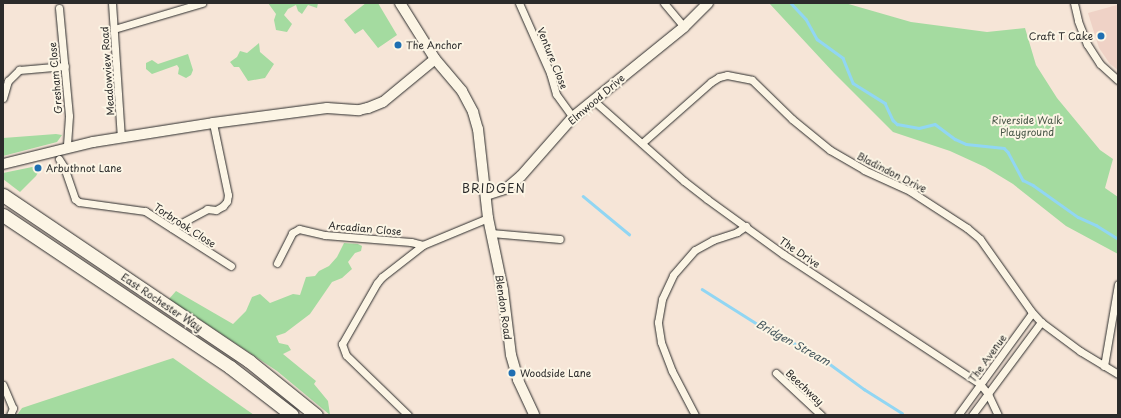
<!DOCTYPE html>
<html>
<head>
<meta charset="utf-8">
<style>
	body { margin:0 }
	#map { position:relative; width:1121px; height:418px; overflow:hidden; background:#f6e5d7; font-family:"Playpen Sans",sans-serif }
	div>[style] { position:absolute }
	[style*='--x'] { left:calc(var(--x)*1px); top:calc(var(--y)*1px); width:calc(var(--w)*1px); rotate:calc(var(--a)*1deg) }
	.built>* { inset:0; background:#efd2c6 }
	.green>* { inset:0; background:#a4dba0 }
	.stream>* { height:2.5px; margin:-1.25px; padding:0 1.25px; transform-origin:1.25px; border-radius:1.25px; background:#91d6f3 }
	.roads { filter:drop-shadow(0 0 1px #2b2b2b) drop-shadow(0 0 1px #2b2b2b) }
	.street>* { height:7px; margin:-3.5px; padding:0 3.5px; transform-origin:3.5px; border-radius:3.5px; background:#fcf5e5 }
	.secondary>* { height:10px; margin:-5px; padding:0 5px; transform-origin:5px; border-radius:5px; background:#fcf5e5 }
	.highway>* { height:13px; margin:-6.5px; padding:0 6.5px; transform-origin:6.5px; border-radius:6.5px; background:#fcf5e5 }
	.dots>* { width:11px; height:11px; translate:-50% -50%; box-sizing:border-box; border:2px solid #fcf5e5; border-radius:50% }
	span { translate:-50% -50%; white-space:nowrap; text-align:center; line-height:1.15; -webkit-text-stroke:4px #fcf5e5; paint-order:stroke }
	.poi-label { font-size:10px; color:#2b2b2b }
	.right { translate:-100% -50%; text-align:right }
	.left { translate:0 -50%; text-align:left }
	.street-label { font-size:10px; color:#2b2b2b }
	.park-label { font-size:10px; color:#495748 }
	.water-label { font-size:11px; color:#44565d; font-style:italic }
	.quarter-label { font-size:12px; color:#2b2b2b; letter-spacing:1px }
	.frame { position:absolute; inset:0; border:4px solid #2b2b2b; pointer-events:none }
</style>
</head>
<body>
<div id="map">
	<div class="built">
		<div style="clip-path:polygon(1117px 5px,1118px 7px,1118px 70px,1110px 64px,1099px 48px,1088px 13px)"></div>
	</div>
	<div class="green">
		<div style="clip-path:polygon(268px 3px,318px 3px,317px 8px,308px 5px,302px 14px,298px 11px,296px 5px,288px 9px,284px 15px,292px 24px,287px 32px,276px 30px,274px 20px,276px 14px)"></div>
		<div style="clip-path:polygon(366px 3px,378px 3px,397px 35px,378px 48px,363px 29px,355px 34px,344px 20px)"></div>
		<div style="clip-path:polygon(769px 3px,845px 3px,911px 22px,987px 32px,1025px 28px,1036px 65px,1057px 98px,1100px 150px,1113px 159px,1105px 188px,1118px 197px,1118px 254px,1066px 226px,1013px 184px,985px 167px,950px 151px,893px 132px,834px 73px)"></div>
		<div style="clip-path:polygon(259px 43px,260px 52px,274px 64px,265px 78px,248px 81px,239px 67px,234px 67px,230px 62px,237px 57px,240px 51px,247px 53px)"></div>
		<div style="clip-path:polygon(188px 54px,193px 70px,191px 75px,186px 78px,178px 74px,179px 68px,177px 65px,152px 74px,146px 69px,146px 63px,152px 60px,158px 64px)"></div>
		<div style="clip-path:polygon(56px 134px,62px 135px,57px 142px,3px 156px,3px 138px)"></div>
		<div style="clip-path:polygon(37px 166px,40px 169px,36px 176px,20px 192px,3px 179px,3px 173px)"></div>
		<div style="clip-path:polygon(344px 243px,358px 244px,362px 246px,361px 251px,355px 253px,348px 262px,352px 269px,342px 278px,332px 282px,310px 314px,285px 333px,276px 336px,279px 343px,288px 345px,291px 350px,283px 354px,316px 381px,314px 384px,328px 401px,330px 415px,277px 371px,169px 299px,176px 291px,233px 324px,246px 311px,252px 297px,260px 294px,270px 303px,293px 294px,300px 295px,306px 277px,315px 276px,319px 271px,329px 266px,337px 257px)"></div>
		<div style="clip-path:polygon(173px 358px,254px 415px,17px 415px,22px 408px)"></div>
	</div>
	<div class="stream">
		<div style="--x:791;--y:3;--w:22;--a:47"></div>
		<div style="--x:806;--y:19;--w:23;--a:61"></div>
		<div style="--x:817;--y:39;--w:32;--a:36"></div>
		<div style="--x:843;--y:58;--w:27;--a:68"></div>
		<div style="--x:853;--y:83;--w:38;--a:32"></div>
		<div style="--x:885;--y:103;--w:19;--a:65"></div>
		<div style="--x:893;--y:120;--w:6;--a:45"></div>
		<div style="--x:897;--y:124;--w:22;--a:10"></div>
		<div style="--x:919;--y:128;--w:16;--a:-14"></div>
		<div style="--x:935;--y:124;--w:25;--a:37"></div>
		<div style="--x:955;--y:139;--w:12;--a:24"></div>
		<div style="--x:966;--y:144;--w:38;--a:6"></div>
		<div style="--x:1004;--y:148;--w:6;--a:45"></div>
		<div style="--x:1008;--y:152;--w:32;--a:62"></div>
		<div style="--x:1023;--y:180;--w:11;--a:27"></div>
		<div style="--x:1033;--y:185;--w:55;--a:35.4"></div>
		<div style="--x:1078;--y:217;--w:20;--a:24"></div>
		<div style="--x:1096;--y:225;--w:26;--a:32"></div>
		<div style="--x:583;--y:196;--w:60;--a:39.6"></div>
		<div style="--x:702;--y:289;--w:67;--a:32.3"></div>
		<div style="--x:759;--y:325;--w:68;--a:27.3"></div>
		<div style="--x:819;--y:356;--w:56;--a:36.3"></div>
		<div style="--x:864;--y:389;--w:45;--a:32.3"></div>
	</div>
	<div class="roads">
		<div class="street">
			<div style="--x:112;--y:3;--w:134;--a:86.2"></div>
			<div style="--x:519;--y:3;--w:77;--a:66.1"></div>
			<div style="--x:550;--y:73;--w:22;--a:74"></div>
			<div style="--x:556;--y:94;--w:29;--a:54"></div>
			<div style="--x:664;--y:3;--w:31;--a:50"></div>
			<div style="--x:1074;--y:3;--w:18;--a:77"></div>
			<div style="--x:1078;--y:21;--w:25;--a:69"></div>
			<div style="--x:1087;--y:44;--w:24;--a:57"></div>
			<div style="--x:1100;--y:64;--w:24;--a:42"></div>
			<div style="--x:59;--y:8;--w:108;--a:84.7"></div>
			<div style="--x:69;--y:116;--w:32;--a:94"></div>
			<div style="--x:114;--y:29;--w:92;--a:-16.5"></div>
			<div style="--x:3;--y:98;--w:18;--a:-74"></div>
			<div style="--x:8;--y:81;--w:16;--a:-45"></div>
			<div style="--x:19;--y:70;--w:46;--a:-5"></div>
			<div style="--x:593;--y:100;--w:122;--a:41.7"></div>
			<div style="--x:684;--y:181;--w:29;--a:38"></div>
			<div style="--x:707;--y:199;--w:94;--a:35.9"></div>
			<div style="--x:783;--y:254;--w:236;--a:33.4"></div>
			<div style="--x:980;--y:384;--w:13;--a:51"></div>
			<div style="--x:988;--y:394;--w:23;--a:65"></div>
			<div style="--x:642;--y:143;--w:92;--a:-41.5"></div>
			<div style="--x:711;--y:82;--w:9;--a:-32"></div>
			<div style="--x:719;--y:77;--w:8;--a:-14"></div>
			<div style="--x:727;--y:75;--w:25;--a:11"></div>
			<div style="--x:752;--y:80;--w:56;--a:44.3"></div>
			<div style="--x:792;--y:119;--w:49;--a:39.2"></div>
			<div style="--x:830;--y:150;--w:39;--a:30"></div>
			<div style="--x:864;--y:170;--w:51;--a:24.5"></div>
			<div style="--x:910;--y:191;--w:68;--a:33"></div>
			<div style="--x:967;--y:228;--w:17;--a:40"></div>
			<div style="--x:980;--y:239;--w:88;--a:54.7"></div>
			<div style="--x:1031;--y:311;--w:15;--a:48"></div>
			<div style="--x:1041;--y:322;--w:49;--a:36.6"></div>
			<div style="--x:1080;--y:351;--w:44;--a:31.2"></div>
			<div style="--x:59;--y:159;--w:9;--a:58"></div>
			<div style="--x:64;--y:167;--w:34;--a:71"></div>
			<div style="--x:75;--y:199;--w:5;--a:37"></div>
			<div style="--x:79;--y:202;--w:67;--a:7.8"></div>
			<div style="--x:145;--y:211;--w:102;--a:32.6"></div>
			<div style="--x:172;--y:228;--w:40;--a:-28"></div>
			<div style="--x:207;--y:209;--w:9;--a:6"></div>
			<div style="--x:216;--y:210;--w:8;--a:-30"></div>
			<div style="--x:223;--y:206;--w:6;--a:-51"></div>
			<div style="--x:227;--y:201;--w:6;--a:-81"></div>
			<div style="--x:228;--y:195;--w:74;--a:-101.8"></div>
			<div style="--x:491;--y:233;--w:69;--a:5"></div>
			<div style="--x:277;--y:263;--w:34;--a:-63"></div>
			<div style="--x:292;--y:233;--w:8;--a:-30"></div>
			<div style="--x:299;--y:229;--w:27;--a:13"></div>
			<div style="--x:325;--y:235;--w:86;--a:4.7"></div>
			<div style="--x:411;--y:242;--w:12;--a:14"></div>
			<div style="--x:1104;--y:366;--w:83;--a:-80.3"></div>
			<div style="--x:776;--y:373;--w:62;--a:43"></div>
			<div style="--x:3;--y:385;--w:25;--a:67"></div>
			<div style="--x:13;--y:408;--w:8;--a:113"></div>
			<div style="--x:408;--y:415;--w:86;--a:-135.9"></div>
			<div style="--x:346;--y:355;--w:12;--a:-110"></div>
			<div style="--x:342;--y:344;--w:70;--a:-60.2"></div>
			<div style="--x:377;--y:283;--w:8;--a:-50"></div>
			<div style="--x:382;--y:277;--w:52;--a:-38"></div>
			<div style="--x:423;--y:245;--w:70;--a:-22.6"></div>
			<div style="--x:695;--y:415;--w:50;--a:-117.6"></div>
			<div style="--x:672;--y:371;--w:31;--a:-111"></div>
			<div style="--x:661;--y:342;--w:20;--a:-99"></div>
			<div style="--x:658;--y:322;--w:23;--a:-80"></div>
			<div style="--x:662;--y:299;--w:26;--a:-65"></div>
			<div style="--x:673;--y:275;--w:33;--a:-49"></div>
			<div style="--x:695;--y:250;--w:21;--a:-29"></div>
			<div style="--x:713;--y:240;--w:25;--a:-18"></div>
			<div style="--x:737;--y:232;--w:11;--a:-34"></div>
			<div style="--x:958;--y:415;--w:126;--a:-54"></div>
			<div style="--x:972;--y:415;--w:116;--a:-53.4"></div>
		</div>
		<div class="secondary">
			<div style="--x:400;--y:3;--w:66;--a:58"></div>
			<div style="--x:435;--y:59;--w:42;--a:49.8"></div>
			<div style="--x:462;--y:91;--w:24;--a:62"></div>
			<div style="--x:473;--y:112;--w:18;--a:74"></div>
			<div style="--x:478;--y:129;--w:90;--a:83.6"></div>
			<div style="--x:488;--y:218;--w:74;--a:78.2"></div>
			<div style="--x:503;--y:290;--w:65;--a:83"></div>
			<div style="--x:511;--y:355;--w:26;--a:74"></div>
			<div style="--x:518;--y:380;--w:38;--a:65"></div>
			<div style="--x:3;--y:164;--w:93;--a:-13.7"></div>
			<div style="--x:93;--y:142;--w:121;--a:-9"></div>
			<div style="--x:213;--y:123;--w:115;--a:-7.5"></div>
			<div style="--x:327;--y:108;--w:32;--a:4"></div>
			<div style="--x:359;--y:110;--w:9;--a:-13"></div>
			<div style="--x:368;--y:108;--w:16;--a:-22"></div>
			<div style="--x:383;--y:102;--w:67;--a:-39.6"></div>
			<div style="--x:486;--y:195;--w:22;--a:-18"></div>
			<div style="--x:507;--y:188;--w:18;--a:-41"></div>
			<div style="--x:521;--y:176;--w:79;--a:-48.6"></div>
			<div style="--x:573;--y:117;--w:143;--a:-39"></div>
			<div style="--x:684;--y:27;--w:34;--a:-45"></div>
		</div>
		<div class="highway">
			<div style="--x:3;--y:195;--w:297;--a:34"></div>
			<div style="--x:249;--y:361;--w:86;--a:38.9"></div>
			<div style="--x:3;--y:215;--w:273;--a:33.8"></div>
			<div style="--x:230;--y:367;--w:78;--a:37.7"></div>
		</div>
	</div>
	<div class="dots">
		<div style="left:1101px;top:36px;background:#1f6fb2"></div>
		<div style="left:398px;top:45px;background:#1f6fb2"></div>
		<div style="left:38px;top:168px;background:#1f6fb2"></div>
		<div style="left:512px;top:373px;background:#1f6fb2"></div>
	</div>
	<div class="poi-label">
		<span class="right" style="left:1093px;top:36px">Craft T Cake</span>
		<span class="left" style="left:406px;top:45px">The Anchor</span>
		<span class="left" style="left:46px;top:168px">Arbuthnot Lane</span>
		<span class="left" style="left:520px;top:373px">Woodside Lane</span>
	</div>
	<div class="street-label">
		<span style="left:553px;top:58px;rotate:68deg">Venture Close</span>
		<span style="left:107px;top:71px;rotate:-94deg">Meadowview Road</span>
		<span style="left:55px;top:78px;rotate:-95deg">Gresham Close</span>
		<span style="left:596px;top:99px;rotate:-41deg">Elmwood Drive</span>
		<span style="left:892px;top:172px;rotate:27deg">Bladindon Drive</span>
		<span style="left:185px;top:225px;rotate:33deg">Torbrook Close</span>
		<span style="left:365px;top:228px;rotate:5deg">Arcadian Close</span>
		<span style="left:800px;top:252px;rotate:34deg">The Drive</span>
		<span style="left:162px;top:302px;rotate:34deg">East Rochester Way</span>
		<span style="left:504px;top:307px;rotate:82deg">Blendon Road</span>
		<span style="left:987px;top:358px;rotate:-54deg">The Avenue</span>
		<span style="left:805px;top:387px;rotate:43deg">Beechway</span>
	</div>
	<div class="park-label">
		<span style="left:1027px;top:125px">Riverside Walk<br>Playground</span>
	</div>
	<div class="water-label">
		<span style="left:793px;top:343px;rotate:29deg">Bridgen Stream</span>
	</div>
	<div class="quarter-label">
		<span style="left:494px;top:189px">BRIDGEN</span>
	</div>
	<div class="frame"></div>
</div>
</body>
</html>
